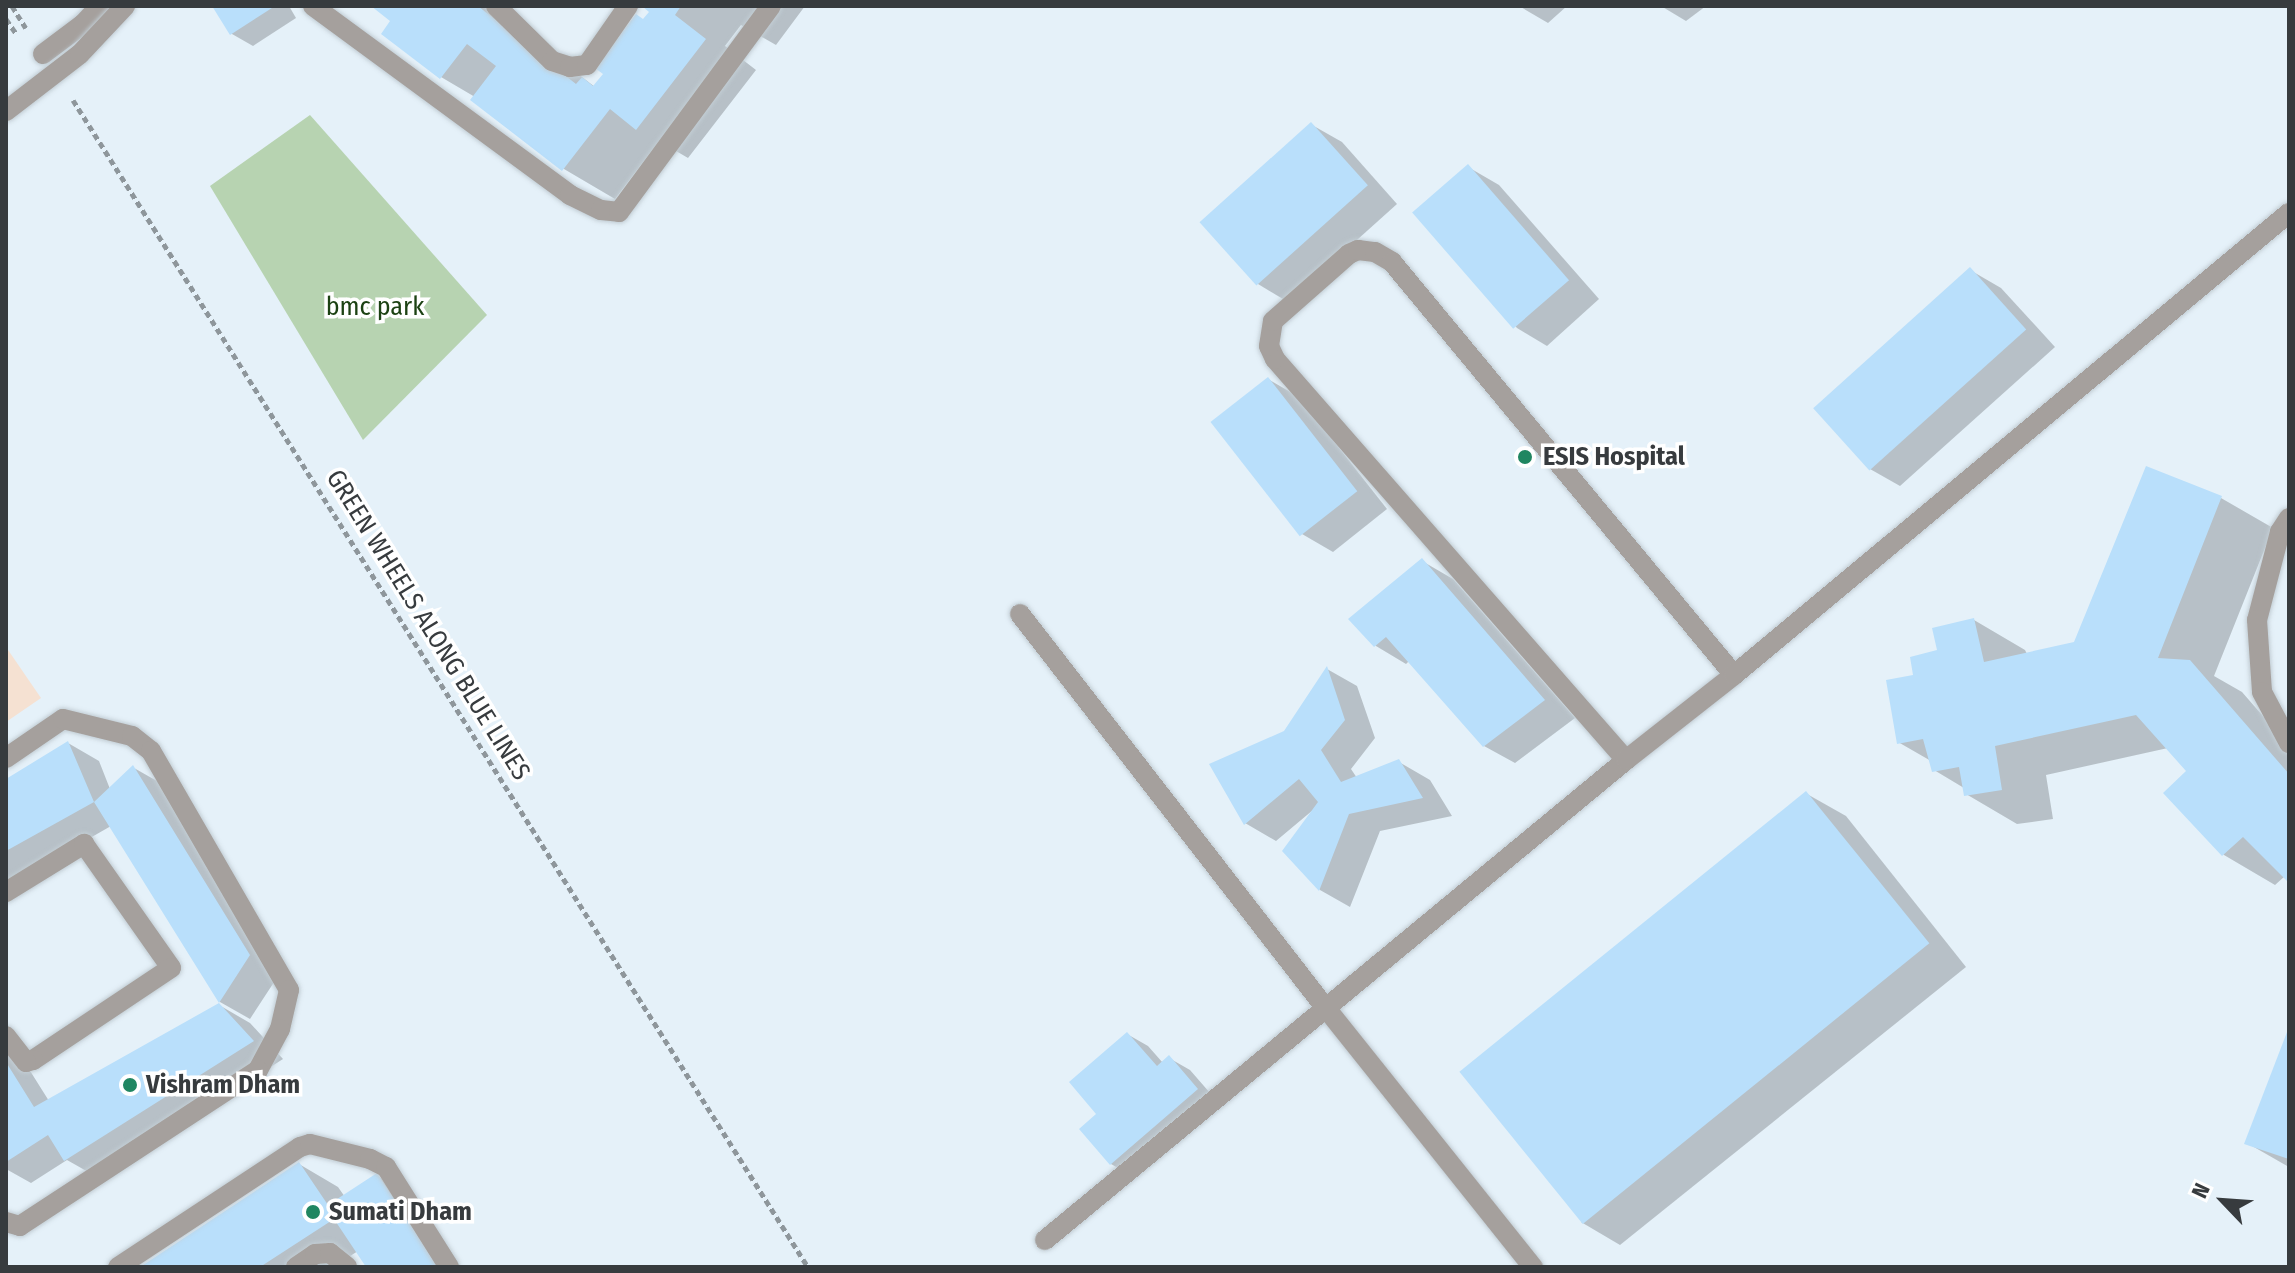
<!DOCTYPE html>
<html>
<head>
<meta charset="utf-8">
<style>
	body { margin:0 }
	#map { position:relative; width:2295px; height:1273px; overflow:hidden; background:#e5f1f9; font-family:"Fira Sans Condensed",sans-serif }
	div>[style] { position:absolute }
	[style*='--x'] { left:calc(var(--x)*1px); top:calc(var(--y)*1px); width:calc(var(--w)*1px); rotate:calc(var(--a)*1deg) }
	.education>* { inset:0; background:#f5e1d2 }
	.green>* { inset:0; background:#b7d3b1 }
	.shadow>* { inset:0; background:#0003 }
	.building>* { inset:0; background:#b9dffb; transform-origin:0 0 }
	.path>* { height:5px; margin-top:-2.5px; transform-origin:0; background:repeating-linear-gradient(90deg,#8e969b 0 6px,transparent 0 10px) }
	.roads { filter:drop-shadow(0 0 2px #c2cdd4) drop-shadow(0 0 2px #c2cdd4) }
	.lane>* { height:20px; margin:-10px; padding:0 10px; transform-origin:10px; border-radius:10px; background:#a5a09d }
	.street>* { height:20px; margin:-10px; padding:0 10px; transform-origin:10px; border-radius:10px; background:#a5a09d }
	.bridges { filter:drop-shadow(0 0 2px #c2cdd4) drop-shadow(0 0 2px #c2cdd4) }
	.street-bridge>* { height:20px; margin:-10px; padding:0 10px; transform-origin:10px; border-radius:10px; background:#a5a09d }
	.dots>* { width:22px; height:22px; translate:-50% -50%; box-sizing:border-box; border:4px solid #fff; border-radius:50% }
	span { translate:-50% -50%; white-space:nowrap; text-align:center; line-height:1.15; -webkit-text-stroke:7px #fff; paint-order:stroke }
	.park-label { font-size:26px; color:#1c4213 }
	.poi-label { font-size:26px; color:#373b3e; font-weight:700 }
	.left { translate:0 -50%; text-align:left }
	.street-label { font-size:26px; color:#373b3e }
	.frame { position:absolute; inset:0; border:8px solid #373b3e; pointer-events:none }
	.north { position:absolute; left:2183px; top:1161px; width:80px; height:80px; -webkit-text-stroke:6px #fff; paint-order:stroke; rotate:295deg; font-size:22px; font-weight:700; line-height:32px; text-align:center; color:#373b3e }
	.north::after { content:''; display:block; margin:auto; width:28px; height:36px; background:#373b3e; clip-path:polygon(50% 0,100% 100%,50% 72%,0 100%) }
</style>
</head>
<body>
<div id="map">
	<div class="education">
		<i style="clip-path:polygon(6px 647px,41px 698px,6px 722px)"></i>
	</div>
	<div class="green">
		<i style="clip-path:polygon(310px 115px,487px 315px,363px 440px,210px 186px)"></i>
	</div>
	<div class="shadow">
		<i style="clip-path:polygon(214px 6px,289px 6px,296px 18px,253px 46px,232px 34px)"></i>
		<i style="clip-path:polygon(374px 6px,490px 6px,595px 87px,652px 11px,645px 6px,805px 6px,776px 45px,741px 25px,725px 46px,756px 70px,688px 158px,659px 141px,615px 199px,564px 169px,475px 97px,441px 77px,393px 21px)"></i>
		<i style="clip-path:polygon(1519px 6px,1567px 6px,1548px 23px)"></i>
		<i style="clip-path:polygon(1661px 6px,1706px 6px,1686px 21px)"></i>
		<i style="clip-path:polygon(1312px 125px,1342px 142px,1397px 204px,1288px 302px,1258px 284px,1203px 223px)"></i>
		<i style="clip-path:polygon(1468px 167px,1499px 185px,1599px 299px,1547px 346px,1517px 328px,1416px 213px)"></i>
		<i style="clip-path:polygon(1970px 270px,2001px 288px,2055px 347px,1900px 486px,1870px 469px)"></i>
		<i style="clip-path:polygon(1268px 379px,1299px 397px,1387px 509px,1333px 552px,1302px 534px)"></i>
		<i style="clip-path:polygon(2147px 469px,2221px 498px,2273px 528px,2214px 676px,2242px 692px,2289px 746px,2289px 880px,2285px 876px,2275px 885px,2224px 855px,2166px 793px,2189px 771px,2168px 748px,2046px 775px,2053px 819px,2017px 824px,1966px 794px,1964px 788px,1934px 770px,1931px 761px,1898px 742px,1916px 676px,1974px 620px,2025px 650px,2027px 654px,2076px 644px)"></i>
		<i style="clip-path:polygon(1422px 561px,1453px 579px,1575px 718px,1515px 763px,1484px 746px,1409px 661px,1406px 664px,1376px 646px,1351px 619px)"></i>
		<i style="clip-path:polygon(1327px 669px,1357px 686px,1375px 738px,1351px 769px,1357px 778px,1399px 762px,1430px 780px,1452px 816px,1380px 831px,1350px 907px,1320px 890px,1284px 851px,1313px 810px,1276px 841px,1245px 823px,1285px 733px)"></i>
		<i style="clip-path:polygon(68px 743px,99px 761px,110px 789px,134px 768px,164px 785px,280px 973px,250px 1019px,220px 1002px,111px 826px,6px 886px,6px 782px)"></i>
		<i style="clip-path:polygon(1807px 794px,1846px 816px,1966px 967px,1620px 1245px,1581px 1222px)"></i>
		<i style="clip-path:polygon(219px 1005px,250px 1023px,283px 1059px,97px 1177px,67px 1160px,31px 1183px,6px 1169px,6px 1049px,22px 1058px,49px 1101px)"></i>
		<i style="clip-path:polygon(2289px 1031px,2289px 1167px,2247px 1143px)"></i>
		<i style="clip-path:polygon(1127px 1034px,1148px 1046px,1163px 1063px,1169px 1058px,1190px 1070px,1217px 1101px,1132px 1176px,1111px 1164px,1081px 1129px,1099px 1114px)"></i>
		<i style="clip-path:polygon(299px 1164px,338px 1187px,345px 1197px,377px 1176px,416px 1198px,461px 1267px,368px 1267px,358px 1251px,333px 1267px,143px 1267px)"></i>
	</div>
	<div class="building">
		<i style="clip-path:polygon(212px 6px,275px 6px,230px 35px)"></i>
		<i style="clip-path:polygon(371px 6px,478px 6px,576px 84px,582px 77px,593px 86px,603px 74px,595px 68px,636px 14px,643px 19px,649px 12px,642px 6px,681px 6px,675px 15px,706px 39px,636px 130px,610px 109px,562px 171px,470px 100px,496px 66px,467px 44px,440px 79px,381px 34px,390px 21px)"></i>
		<i style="left:1311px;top:122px;width:85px;height:150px;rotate:48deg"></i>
		<i style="left:1468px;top:164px;width:154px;height:74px;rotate:49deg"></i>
		<i style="left:1970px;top:267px;width:84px;height:211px;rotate:48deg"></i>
		<i style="left:1268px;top:377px;width:145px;height:73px;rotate:52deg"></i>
		<i style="clip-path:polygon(2146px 466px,2222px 496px,2158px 658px,2190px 660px,2289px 774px,2289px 883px,2243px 837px,2222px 856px,2163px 793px,2186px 771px,2136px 715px,1995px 746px,2002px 790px,1964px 796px,1959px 767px,1932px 772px,1923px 739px,1897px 744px,1886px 680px,1913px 675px,1910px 657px,1937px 650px,1932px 628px,1974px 618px,1984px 662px,2074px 642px)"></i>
		<i style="clip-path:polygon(1422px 558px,1545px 700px,1483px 747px,1386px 637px,1374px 647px,1348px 619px)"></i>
		<i style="clip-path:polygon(1327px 666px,1345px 720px,1321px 750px,1341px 782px,1399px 759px,1423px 798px,1349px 814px,1319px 891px,1282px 851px,1318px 802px,1299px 779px,1244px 825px,1209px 764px,1284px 731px)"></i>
		<i style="clip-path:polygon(68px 741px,94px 802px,133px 765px,250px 955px,219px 1003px,254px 1041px,64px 1161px,48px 1135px,6px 1162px,6px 1062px,34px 1107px,219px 1003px,94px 802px,6px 851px,6px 779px)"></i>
		<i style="left:1806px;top:791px;width:196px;height:446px;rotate:51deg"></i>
		<i style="clip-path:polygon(2289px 1027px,2289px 1159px,2244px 1144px)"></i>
		<i style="clip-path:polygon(1127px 1032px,1157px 1066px,1169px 1055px,1198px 1089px,1110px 1165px,1079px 1129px,1096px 1114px,1069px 1082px)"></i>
		<i style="clip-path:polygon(299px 1162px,328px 1205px,377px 1173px,438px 1267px,366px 1267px,334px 1219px,260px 1267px,140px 1267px)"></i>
	</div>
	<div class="path">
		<i style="--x:12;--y:6;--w:26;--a:58"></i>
		<i style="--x:6;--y:19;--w:19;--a:55"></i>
		<i style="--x:73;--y:100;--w:1379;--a:57.8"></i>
	</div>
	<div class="roads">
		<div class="lane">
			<i style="--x:2289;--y:518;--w:17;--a:123"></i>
			<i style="--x:2280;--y:532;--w:91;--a:104.6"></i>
			<i style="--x:2257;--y:620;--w:72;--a:86"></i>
			<i style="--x:2262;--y:692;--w:58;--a:62.1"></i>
		</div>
		<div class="street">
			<i style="--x:313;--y:6;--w:319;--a:36.3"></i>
			<i style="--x:570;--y:195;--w:34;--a:26"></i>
			<i style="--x:601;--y:210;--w:18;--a:6"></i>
			<i style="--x:619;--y:212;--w:256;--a:-53.6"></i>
			<i style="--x:496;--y:6;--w:78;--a:44.5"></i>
			<i style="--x:552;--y:61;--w:19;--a:18"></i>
			<i style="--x:570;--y:67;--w:17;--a:-7"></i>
			<i style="--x:587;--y:65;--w:72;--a:-55.2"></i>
			<i style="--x:43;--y:54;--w:50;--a:-36.9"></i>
			<i style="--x:83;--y:24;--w:25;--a:-47"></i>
			<i style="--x:1020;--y:614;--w:499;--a:52.2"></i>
			<i style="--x:1326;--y:1008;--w:332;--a:51.4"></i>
			<i style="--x:6;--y:758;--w:69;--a:-34.4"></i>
			<i style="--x:63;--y:719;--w:71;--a:13.8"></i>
			<i style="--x:132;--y:736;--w:24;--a:38"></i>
			<i style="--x:151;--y:751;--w:276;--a:60"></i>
			<i style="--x:289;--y:990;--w:40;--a:103"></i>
			<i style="--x:280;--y:1029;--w:47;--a:118.2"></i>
			<i style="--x:258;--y:1070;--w:285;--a:146.8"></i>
			<i style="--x:20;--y:1226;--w:15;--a:-164"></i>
			<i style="--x:1626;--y:760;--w:533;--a:-131.2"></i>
			<i style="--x:1275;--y:359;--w:14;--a:-115"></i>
			<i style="--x:1269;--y:346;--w:25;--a:-81"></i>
			<i style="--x:1273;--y:321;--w:101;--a:-41.4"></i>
			<i style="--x:1349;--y:254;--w:10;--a:-24"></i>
			<i style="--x:1358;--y:250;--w:17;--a:7"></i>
			<i style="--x:1375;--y:252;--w:20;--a:30"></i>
			<i style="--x:1392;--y:262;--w:536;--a:50.37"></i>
			<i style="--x:6;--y:892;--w:92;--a:-31.6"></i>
			<i style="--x:84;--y:844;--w:151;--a:54.9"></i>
			<i style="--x:171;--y:968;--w:166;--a:146.3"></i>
			<i style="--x:33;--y:1060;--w:7;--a:164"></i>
			<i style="--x:26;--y:1062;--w:33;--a:-128"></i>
			<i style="--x:1045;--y:1240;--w:754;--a:-39.56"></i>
			<i style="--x:1626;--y:760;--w:137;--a:-38.2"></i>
			<i style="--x:1734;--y:675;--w:722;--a:-39.78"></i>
			<i style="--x:118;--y:1267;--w:218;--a:-33.4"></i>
			<i style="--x:300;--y:1147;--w:10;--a:-17"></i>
			<i style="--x:310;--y:1144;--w:62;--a:14"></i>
			<i style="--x:370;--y:1159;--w:18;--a:27"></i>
			<i style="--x:386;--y:1167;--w:118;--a:57.8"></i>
			<i style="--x:296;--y:1267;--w:23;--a:-34"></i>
			<i style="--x:315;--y:1254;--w:15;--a:-4"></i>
			<i style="--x:330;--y:1253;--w:22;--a:39"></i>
		</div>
	</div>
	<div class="bridges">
		<div class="street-bridge">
			<i style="--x:6;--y:111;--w:93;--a:-37.6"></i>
			<i style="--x:80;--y:54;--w:66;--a:-46.8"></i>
		</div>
	</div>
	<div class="dots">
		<i style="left:1525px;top:457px;background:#208661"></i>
		<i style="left:130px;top:1085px;background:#208661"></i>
		<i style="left:313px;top:1212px;background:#208661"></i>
	</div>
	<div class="park-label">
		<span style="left:375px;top:307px">bmc park</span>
	</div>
	<div class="poi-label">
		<span class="left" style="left:1543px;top:457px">ESIS Hospital</span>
		<span class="left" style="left:146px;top:1085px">Vishram Dham</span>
		<span class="left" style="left:329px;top:1212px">Sumati Dham</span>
	</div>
	<div class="street-label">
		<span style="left:428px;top:625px;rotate:58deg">GREEN WHEELS ALONG BLUE LINES</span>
	</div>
	<div class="frame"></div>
	<div class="north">N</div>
</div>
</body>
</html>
